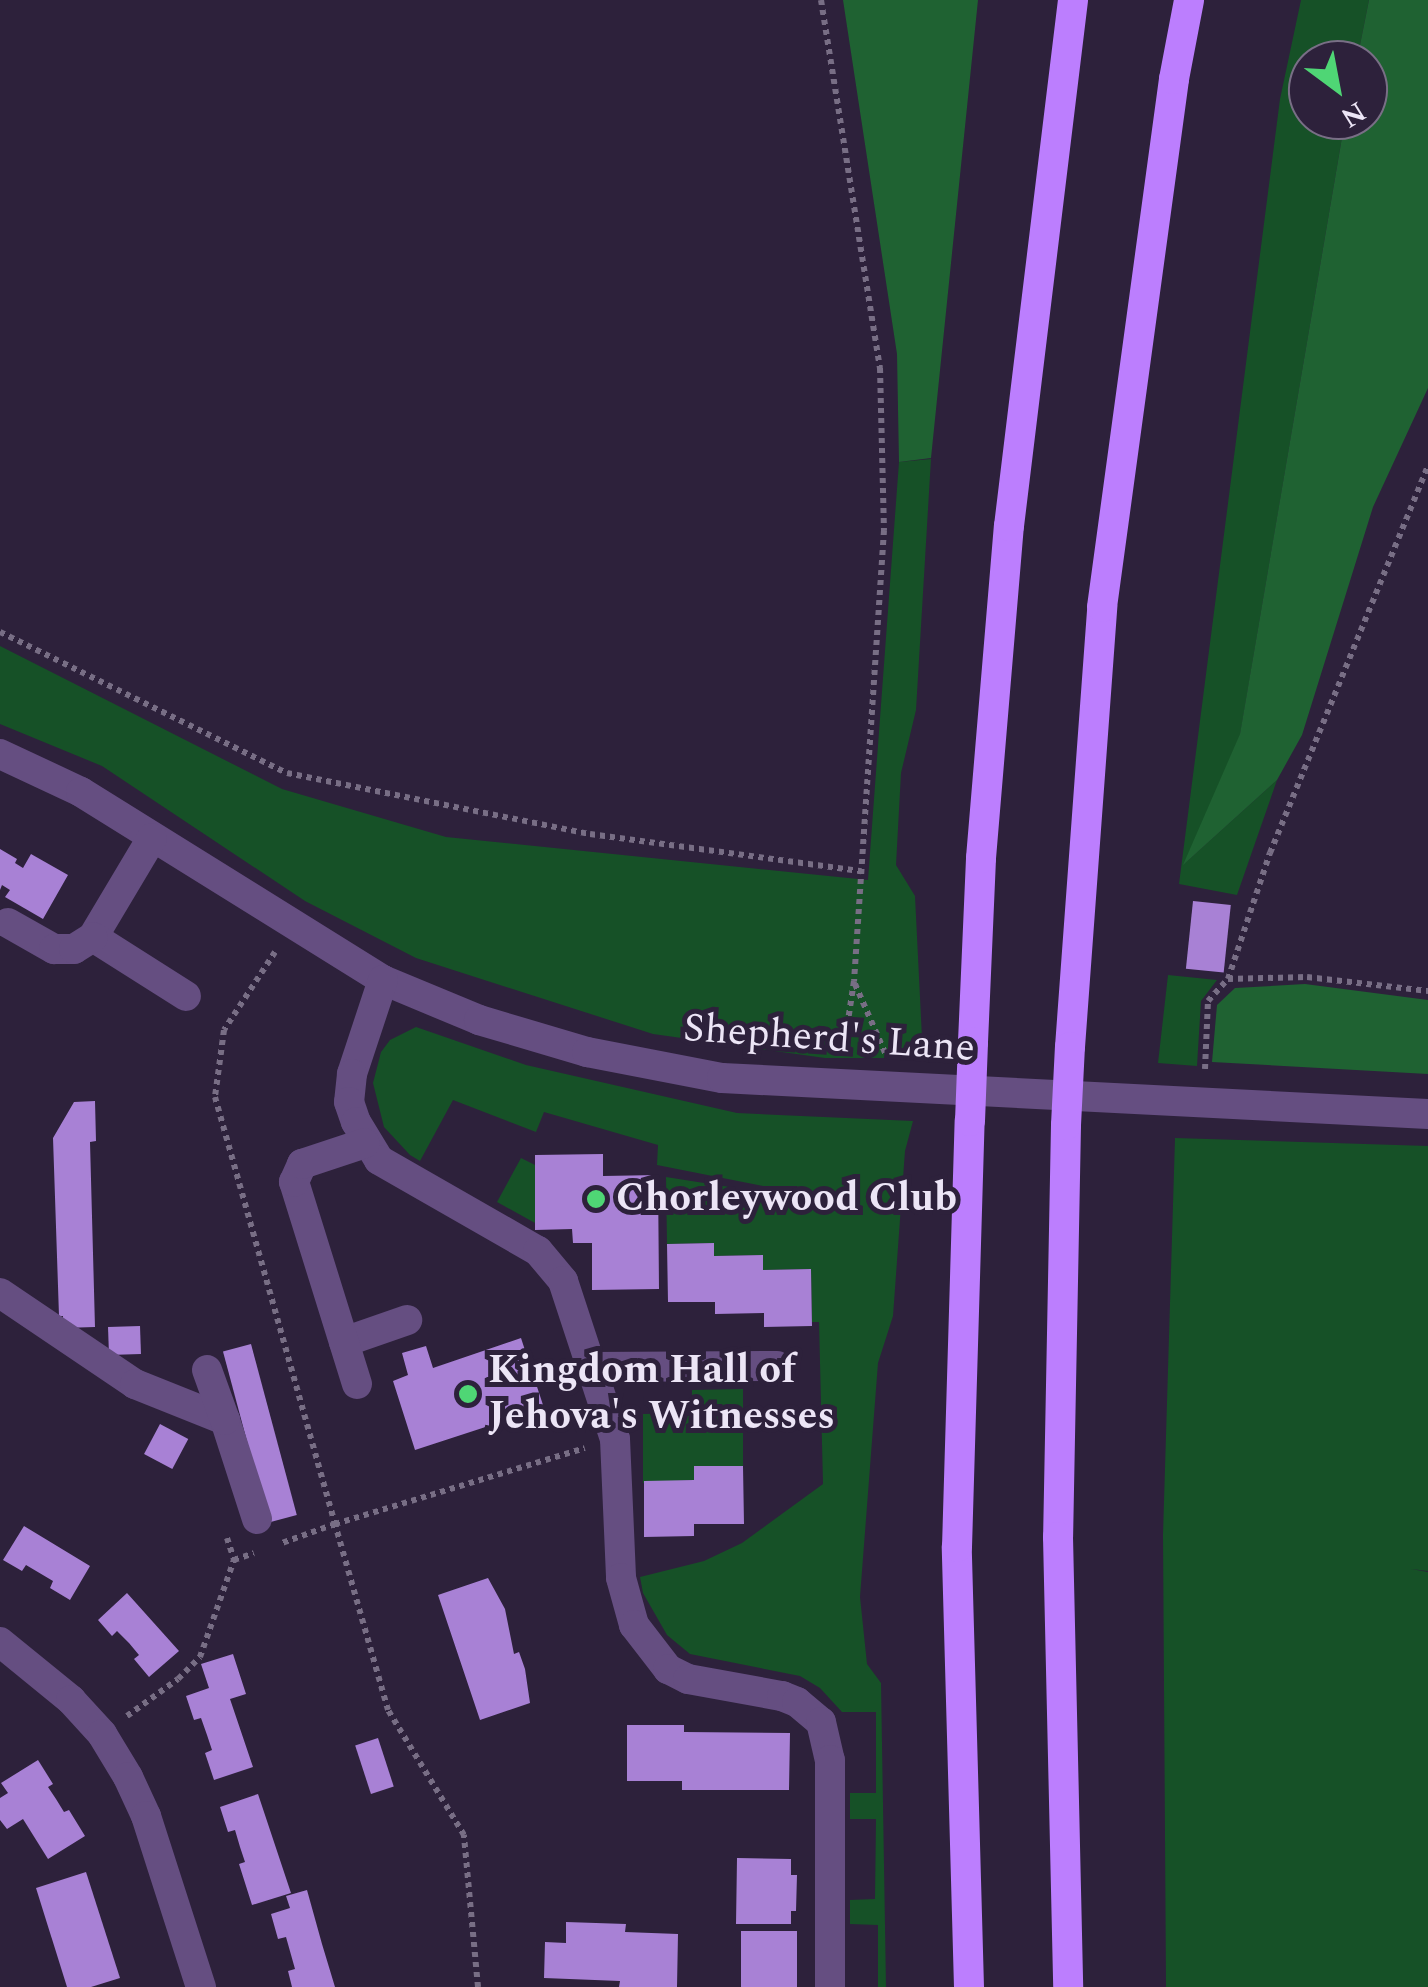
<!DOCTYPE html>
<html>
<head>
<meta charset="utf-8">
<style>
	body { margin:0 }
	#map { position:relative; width:1428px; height:1987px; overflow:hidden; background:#2d213b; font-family:Spectral,serif }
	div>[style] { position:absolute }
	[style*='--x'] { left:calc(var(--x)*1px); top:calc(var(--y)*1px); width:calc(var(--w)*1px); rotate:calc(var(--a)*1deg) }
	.green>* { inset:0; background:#165127 }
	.forest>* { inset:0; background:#1f6232 }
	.building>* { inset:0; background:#a881d5; transform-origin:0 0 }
	.path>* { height:6px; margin-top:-3px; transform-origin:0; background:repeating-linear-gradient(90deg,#786e85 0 5px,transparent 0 10px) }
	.minor>* { height:30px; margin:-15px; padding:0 15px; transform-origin:15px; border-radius:15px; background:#654e81 }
	.highway>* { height:30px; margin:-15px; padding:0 15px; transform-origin:15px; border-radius:15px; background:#bc7efe }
	.highway-bridge>* { height:30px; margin:-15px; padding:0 15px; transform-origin:15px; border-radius:15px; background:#bc7efe }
	.dots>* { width:28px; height:28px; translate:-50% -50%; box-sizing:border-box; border:5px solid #2d213b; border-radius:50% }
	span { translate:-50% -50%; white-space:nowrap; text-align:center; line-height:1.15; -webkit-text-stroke:10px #2d213b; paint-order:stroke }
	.street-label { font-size:40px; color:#ece5f6 }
	.poi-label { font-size:40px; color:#ece5f6; font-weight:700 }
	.left { translate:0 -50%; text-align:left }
	.north { position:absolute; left:1288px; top:40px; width:100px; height:100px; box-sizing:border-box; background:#2d213b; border:2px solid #796f86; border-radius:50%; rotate:148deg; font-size:28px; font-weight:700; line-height:40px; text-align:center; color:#ece5f6 }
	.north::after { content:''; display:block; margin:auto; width:35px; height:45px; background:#4fd675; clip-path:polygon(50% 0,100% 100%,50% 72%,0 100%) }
</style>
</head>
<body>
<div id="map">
	<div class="green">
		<i style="clip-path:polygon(1301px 0,1369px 0,1357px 60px,1308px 60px,1308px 120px,1345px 120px,1240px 735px,1185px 863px,1277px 780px,1237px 895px,1179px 884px,1280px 99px)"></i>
		<i style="clip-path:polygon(931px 459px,916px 710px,901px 773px,896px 865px,915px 896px,923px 1058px,825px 1058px,653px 1034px,416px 958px,305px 901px,102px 766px,0 724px,0 646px,282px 789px,446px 837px,868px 880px,899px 462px)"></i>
		<i style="clip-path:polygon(1168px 975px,1217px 980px,1201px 1001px,1197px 1066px,1158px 1063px)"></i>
		<i style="clip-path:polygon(416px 1027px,526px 1065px,737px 1113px,913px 1121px,905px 1151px,893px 1316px,878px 1363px,860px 1597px,867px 1664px,881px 1683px,886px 1987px,878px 1987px,878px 1925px,850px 1924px,850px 1900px,875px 1899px,876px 1819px,850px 1819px,850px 1793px,876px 1793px,876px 1712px,842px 1712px,820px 1688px,800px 1676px,690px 1654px,667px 1635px,643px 1593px,640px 1577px,704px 1561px,742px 1543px,823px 1484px,819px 1322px,812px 1322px,811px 1269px,763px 1270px,762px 1255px,714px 1256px,714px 1243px,667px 1244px,666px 1177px,761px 1192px,763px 1186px,657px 1165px,658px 1145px,544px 1112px,536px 1132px,453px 1100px,420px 1161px,410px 1155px,384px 1127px,373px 1083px,381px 1052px,390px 1040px)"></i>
		<i style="clip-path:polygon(1175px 1138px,1428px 1146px,1428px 1571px,1411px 1569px,1428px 1572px,1428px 1987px,1166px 1987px,1163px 1535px)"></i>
		<i style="clip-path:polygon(521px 1158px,535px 1165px,535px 1223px,497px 1202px)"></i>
		<i style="clip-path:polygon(743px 1389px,743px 1466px,694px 1466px,694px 1480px,643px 1483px,643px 1414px,692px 1413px,692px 1390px)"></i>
	</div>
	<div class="forest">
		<i style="clip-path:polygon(843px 0,978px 0,931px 458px,899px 462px,897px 354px)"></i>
		<i style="clip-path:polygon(1369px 0,1428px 0,1428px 388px,1373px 507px,1302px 735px,1277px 780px,1183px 865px,1240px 734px,1345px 120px,1368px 120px,1368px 60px,1357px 60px)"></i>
		<i style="clip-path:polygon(1305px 984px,1428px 1000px,1428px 1074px,1212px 1062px,1217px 1005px,1235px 988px)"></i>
	</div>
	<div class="building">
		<i style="clip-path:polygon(0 849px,17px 859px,15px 863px,23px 868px,31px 854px,68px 875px,43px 919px,5px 897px,10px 890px,2px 885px,0 890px)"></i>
		<i style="left:1193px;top:901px;width:38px;height:68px;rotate:6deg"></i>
		<i style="clip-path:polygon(95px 1101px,96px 1141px,90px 1142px,95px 1327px,63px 1328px,63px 1316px,59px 1316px,53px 1138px,74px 1102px)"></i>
		<i style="clip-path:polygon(603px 1154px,603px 1176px,658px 1175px,659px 1289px,592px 1290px,592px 1243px,573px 1243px,572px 1229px,535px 1230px,535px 1155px)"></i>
		<i style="clip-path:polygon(714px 1243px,714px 1256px,763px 1255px,763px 1270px,811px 1269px,812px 1326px,764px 1327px,764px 1313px,715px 1314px,715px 1302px,668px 1302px,667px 1244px)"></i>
		<i style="left:140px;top:1326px;width:28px;height:32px;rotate:88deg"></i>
		<i style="clip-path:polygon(521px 1338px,544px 1408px,415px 1450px,393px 1381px,408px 1375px,402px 1353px,426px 1346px,433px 1368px)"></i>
		<i style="left:251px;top:1344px;width:177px;height:29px;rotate:75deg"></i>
		<i style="left:160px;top:1424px;width:32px;height:34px;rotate:28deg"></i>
		<i style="clip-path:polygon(694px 1466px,743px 1466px,744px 1524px,694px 1524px,694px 1536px,644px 1537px,644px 1481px,694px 1480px)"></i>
		<i style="clip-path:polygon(24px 1526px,90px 1566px,70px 1600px,50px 1588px,53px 1581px,26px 1565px,22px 1571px,3px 1560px)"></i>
		<i style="clip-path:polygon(488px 1578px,505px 1609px,514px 1654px,519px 1652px,525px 1669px,530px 1703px,480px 1720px,438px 1595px)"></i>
		<i style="clip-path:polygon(127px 1593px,179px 1651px,149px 1677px,134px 1659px,139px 1655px,129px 1643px,117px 1631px,112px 1636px,98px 1620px)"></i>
		<i style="clip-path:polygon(233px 1654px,246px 1694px,230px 1699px,253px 1767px,214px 1780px,205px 1753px,212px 1750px,207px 1735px,201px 1718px,194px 1720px,186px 1696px,209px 1688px,201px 1664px)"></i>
		<i style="clip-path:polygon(627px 1725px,684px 1725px,684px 1732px,790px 1733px,789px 1790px,682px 1790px,682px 1781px,627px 1781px)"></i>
		<i style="left:378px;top:1738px;width:51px;height:24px;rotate:72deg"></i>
		<i style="clip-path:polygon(38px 1760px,53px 1784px,48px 1787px,56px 1799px,64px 1812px,69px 1810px,85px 1836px,48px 1859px,23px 1819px,7px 1829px,0 1820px,0 1798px,8px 1793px,1px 1783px)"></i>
		<i style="clip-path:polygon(258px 1794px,291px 1893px,252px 1905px,239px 1864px,245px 1862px,240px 1847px,235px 1830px,228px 1832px,220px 1807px)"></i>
		<i style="clip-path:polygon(737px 1858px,791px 1859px,791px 1875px,797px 1875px,796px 1911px,791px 1911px,791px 1924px,736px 1924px)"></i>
		<i style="clip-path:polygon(86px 1872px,120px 1978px,91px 1987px,67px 1987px,36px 1888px)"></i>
		<i style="clip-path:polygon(307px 1890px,322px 1944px,335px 1987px,292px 1987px,288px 1971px,295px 1969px,286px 1937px,278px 1939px,271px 1914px,290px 1908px,286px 1896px)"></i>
		<i style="clip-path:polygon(566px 1922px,626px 1924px,625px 1932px,678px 1934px,677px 1987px,619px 1987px,620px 1981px,544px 1978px,545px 1942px,566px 1943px)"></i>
		<i style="left:741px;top:1931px;width:56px;height:56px"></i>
	</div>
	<div class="path">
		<i style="--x:821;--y:0;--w:373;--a:80.9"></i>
		<i style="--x:880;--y:368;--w:162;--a:88.6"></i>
		<i style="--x:884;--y:530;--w:452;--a:93.8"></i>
		<i style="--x:854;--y:981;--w:74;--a:98.6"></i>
		<i style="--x:0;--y:632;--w:320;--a:26.2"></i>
		<i style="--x:287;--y:773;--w:309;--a:11.4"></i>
		<i style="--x:590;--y:834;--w:274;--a:7.8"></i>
		<i style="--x:275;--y:952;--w:93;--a:123.2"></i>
		<i style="--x:224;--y:1030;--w:68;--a:97.7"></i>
		<i style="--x:215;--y:1097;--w:444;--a:74.3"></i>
		<i style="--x:335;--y:1524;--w:59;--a:160.3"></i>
		<i style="--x:1228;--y:979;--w:79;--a:-1.5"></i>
		<i style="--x:1307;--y:977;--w:122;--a:6.6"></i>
		<i style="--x:855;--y:984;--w:77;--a:66.4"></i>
		<i style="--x:1205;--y:1069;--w:68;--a:-87.5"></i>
		<i style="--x:1208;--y:1001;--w:30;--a:-48"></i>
		<i style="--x:1228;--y:979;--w:133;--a:-71.6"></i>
		<i style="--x:1270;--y:853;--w:418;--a:-67.8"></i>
		<i style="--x:227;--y:1538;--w:23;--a:72"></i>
		<i style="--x:127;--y:1716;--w:63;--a:-36"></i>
		<i style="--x:178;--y:1679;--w:31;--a:-45"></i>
		<i style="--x:200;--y:1657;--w:103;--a:-70.7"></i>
		<i style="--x:234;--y:1560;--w:21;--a:-19"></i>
		<i style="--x:478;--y:1987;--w:153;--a:-95.3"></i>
		<i style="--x:464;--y:1835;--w:146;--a:-121.3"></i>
		<i style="--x:388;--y:1710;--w:193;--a:-105.9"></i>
		<i style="--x:335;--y:1524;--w:261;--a:-16.9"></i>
	</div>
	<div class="minor">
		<i style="--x:0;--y:754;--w:89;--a:25.1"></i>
		<i style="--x:81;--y:792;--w:356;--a:31.9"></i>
		<i style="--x:383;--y:980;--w:104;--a:22.6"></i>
		<i style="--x:479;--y:1020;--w:113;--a:16.5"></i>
		<i style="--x:587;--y:1052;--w:137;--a:10.9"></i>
		<i style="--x:722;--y:1078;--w:707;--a:2.92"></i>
		<i style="--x:152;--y:838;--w:115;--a:120.8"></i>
		<i style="--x:93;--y:937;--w:110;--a:32.4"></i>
		<i style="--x:8;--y:923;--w:53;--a:29.5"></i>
		<i style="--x:54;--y:949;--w:20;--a:0"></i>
		<i style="--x:74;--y:949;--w:22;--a:-32"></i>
		<i style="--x:383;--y:980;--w:99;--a:108.3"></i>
		<i style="--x:352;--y:1074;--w:28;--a:96"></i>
		<i style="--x:349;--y:1102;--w:21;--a:71"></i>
		<i style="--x:356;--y:1122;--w:44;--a:58.8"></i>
		<i style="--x:379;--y:1160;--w:183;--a:29.8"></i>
		<i style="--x:538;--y:1251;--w:39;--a:50"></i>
		<i style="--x:563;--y:1281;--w:166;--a:71.8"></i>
		<i style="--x:615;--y:1439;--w:139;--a:87.5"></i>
		<i style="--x:621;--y:1578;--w:49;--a:74.5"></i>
		<i style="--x:634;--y:1625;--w:56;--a:52.3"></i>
		<i style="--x:668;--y:1669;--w:22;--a:27"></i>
		<i style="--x:688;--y:1679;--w:96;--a:10.3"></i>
		<i style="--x:782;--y:1696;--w:16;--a:22"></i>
		<i style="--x:797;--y:1702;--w:31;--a:40"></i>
		<i style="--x:821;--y:1722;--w:39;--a:77"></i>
		<i style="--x:830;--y:1760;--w:227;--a:90"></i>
		<i style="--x:0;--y:1293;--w:163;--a:34"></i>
		<i style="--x:135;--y:1384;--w:97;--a:21.8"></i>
		<i style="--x:225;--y:1420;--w:104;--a:72.1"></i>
		<i style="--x:344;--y:1342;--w:67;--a:-19.2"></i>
		<i style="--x:591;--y:1367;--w:186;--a:-0.3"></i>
		<i style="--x:207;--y:1370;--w:53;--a:70.2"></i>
		<i style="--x:357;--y:1384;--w:212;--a:-107.3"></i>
		<i style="--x:294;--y:1182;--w:20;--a:-66"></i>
		<i style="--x:302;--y:1164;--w:66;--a:-18.4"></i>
		<i style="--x:0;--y:1642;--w:92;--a:39.2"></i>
		<i style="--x:71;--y:1700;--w:46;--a:47.6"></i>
		<i style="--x:102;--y:1734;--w:50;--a:58.8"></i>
		<i style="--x:128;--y:1777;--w:43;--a:65.2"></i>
		<i style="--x:146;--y:1816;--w:180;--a:72.2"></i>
	</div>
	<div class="highway">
		<i style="--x:973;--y:1042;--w:184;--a:-87.5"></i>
		<i style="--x:981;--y:858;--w:333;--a:-85.2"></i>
		<i style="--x:1009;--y:526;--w:530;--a:-83.06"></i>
		<i style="--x:1070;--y:1047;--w:441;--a:-85.8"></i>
		<i style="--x:1102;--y:607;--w:533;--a:-82.23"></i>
		<i style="--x:1174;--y:79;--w:80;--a:-79.2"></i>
		<i style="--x:1066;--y:1125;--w:412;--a:91.1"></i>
		<i style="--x:1058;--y:1537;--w:450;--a:88.7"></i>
		<i style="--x:969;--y:1987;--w:440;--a:-91.6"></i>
		<i style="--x:957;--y:1547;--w:426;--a:-88.3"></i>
	</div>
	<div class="highway-bridge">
		<i style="--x:970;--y:1121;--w:79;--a:-87.8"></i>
		<i style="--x:1066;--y:1125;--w:78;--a:-87.1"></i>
	</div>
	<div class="dots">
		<i style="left:596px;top:1199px;background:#4fd675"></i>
		<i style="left:468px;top:1394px;background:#4fd675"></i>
	</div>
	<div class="street-label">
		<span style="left:829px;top:1039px;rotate:4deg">Shepherd's Lane</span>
	</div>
	<div class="poi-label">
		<span class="left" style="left:616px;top:1199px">Chorleywood Club</span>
		<span class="left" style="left:488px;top:1394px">Kingdom Hall of<br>Jehova's Witnesses</span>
	</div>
	<div class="north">N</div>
</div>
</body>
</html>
